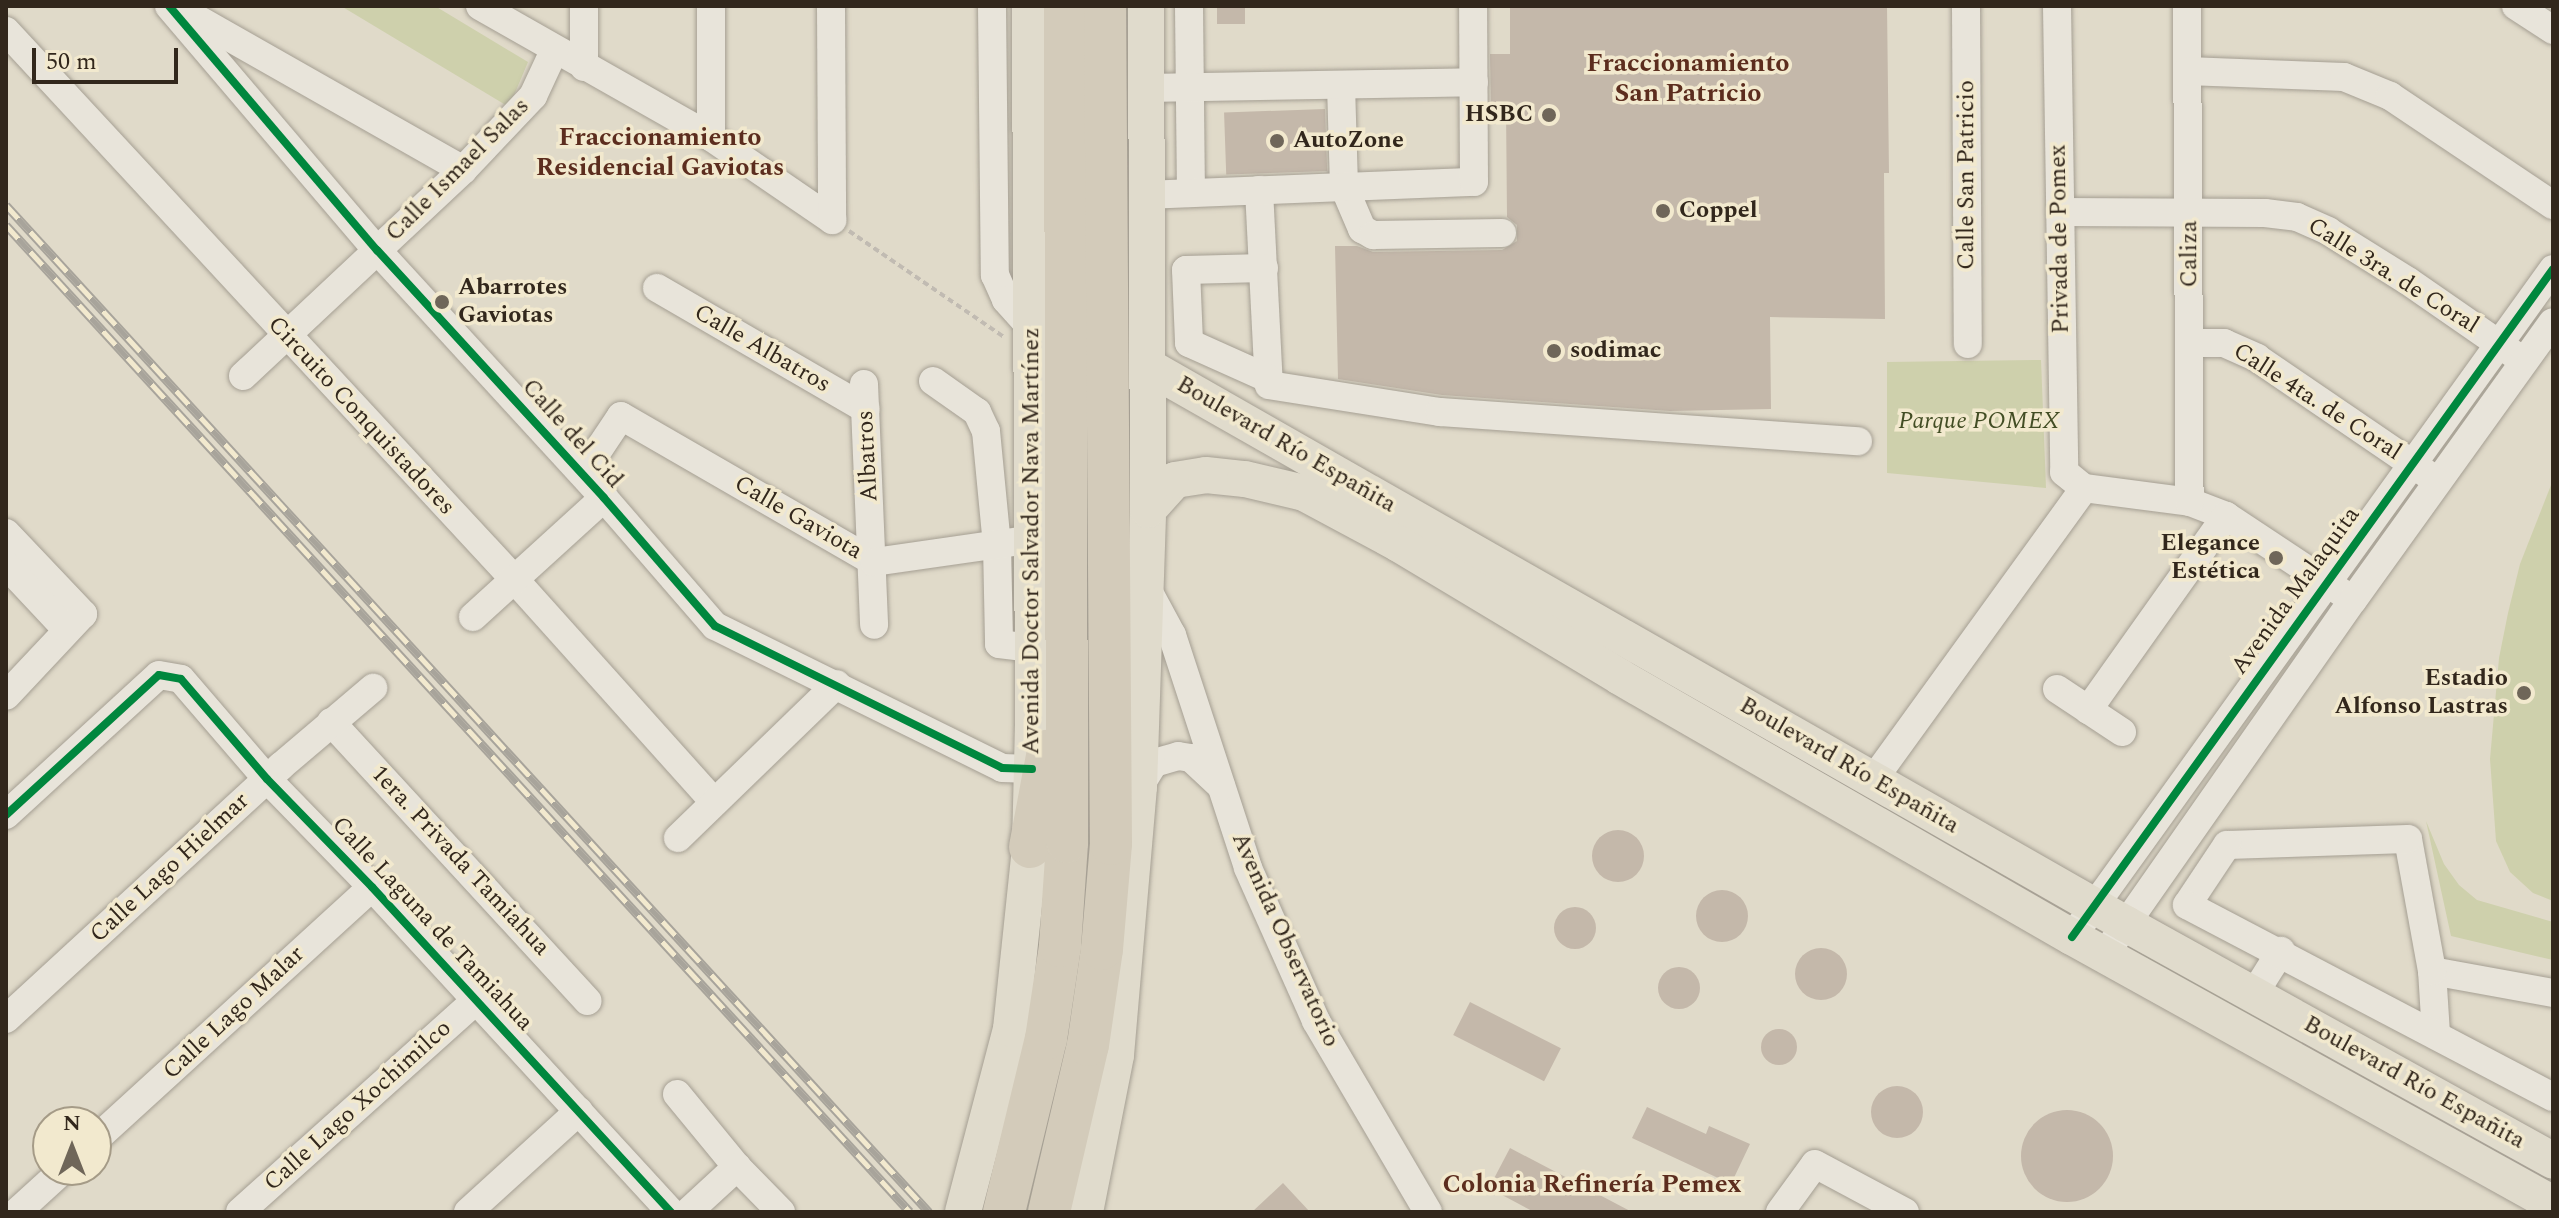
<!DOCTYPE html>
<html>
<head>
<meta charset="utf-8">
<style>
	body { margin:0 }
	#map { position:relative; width:2559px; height:1218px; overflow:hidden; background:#e0dac9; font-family:Spectral,serif }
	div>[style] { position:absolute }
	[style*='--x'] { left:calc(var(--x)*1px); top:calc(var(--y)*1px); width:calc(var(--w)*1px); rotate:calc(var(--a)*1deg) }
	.green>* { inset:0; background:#ced0ac }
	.building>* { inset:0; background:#c4b8aa; transform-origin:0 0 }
	.round { border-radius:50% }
	.path>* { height:4px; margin-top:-2px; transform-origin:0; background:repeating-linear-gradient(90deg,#c1bbb2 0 6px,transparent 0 10px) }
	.roads { filter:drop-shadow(0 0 2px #a59f93) drop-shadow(0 0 2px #a59f93) }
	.minor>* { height:28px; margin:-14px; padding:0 14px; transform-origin:14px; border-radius:14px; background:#e8e4da }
	.major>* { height:36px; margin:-18px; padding:0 18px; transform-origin:18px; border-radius:18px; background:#e0dbcc }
	.highway>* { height:42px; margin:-21px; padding:0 21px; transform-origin:21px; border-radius:21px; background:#d3cbba }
	.rail>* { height:9px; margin-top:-4.5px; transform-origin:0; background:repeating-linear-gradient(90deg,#f2e9ce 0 18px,#a8a49b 0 36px); box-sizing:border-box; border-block:2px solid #a8a49b }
	.cycleway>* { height:8px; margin:-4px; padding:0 4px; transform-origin:4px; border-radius:4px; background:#00873e }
	.dots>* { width:22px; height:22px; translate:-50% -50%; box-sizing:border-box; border:4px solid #f2e9ce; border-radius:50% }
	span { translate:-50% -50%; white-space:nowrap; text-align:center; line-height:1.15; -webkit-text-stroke:7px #f2e9ce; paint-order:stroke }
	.poi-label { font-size:24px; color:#32271c; font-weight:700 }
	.right { translate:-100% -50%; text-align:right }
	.left { translate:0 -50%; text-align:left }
	.street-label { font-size:24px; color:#32271c }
	.park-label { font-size:24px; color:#424d24; font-style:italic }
	.neighbourhood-label { font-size:26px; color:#5c2d1e; font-weight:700 }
	.frame { position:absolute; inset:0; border:8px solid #32271c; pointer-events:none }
	.north { position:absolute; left:32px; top:1106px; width:80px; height:80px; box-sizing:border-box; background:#f2e9ce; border:2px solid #a59b87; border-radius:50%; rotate:0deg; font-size:22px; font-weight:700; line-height:32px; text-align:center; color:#32271c }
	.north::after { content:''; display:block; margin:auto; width:28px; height:36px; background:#6f6659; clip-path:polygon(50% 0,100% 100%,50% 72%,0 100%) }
	.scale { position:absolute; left:32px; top:48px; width:146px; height:36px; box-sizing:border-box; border:4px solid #32271c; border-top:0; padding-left:10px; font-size:24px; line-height:28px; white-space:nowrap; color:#32271c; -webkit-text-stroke:6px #f2e9ce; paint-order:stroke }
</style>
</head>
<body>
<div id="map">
	<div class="green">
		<i style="clip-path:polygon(341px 6px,435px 6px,528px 62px,509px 107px)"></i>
		<i style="clip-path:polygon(2041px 360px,2046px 488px,1887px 473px,1887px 362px)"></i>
		<i style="clip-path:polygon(2553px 480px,2553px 901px,2533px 893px,2510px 872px,2496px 841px,2490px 759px,2499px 658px,2508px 613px,2520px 564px)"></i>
		<i style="clip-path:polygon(2426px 821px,2444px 864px,2459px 885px,2477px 900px,2553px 922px,2553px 960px,2451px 936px)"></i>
	</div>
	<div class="building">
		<i style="left:1217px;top:6px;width:28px;height:18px"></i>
		<i style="clip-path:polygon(1510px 6px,1887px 6px,1889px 173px,1884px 173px,1885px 319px,1770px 317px,1771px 409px,1670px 411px,1442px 395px,1338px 379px,1335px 246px,1357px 246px,1373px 252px,1502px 250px,1517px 241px,1517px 225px,1507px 217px,1506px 107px,1491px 108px,1490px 54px,1510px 54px)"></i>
		<i style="left:1325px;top:109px;width:62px;height:101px;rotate:88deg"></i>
		<i class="round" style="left:1592px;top:830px;width:52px;height:52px"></i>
		<i class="round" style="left:1696px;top:890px;width:52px;height:52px"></i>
		<i class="round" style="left:1554px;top:907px;width:42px;height:42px"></i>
		<i class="round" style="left:1795px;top:948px;width:52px;height:52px"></i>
		<i class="round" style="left:1658px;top:967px;width:42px;height:42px"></i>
		<i style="left:1470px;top:1002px;width:102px;height:37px;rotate:27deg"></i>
		<i class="round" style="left:1761px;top:1029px;width:36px;height:36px"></i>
		<i class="round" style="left:1871px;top:1086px;width:52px;height:52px"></i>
		<i style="clip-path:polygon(1647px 1107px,1706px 1134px,1709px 1126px,1750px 1144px,1731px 1184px,1632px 1138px)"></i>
		<i class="round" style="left:2021px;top:1110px;width:92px;height:92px"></i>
		<i style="clip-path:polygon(1510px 1148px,1632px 1212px,1534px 1212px,1489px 1188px)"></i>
		<i style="clip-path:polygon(1283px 1183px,1310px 1212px,1252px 1212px)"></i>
	</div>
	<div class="path">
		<i style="--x:849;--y:231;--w:188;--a:34.4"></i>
	</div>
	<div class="roads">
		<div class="minor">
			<i style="--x:169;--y:6;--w:321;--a:49.6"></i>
			<i style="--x:377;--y:250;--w:336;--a:47.5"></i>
			<i style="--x:604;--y:498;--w:169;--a:49.1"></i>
			<i style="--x:715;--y:626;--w:320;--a:26.3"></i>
			<i style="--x:1002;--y:768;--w:30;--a:2"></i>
			<i style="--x:480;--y:6;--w:266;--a:29.6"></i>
			<i style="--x:711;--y:137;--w:147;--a:34.4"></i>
			<i style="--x:831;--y:6;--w:214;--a:89.7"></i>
			<i style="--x:992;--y:6;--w:269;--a:89.4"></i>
			<i style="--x:995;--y:275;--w:27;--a:66"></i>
			<i style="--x:1006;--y:300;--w:39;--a:48"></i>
			<i style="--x:1189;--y:6;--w:187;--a:89.4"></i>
			<i style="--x:1966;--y:6;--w:338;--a:89.7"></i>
			<i style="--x:2057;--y:6;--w:466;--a:89.1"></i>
			<i style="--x:2064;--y:472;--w:26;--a:39"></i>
			<i style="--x:2084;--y:488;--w:107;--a:7.5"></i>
			<i style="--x:2190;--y:502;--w:39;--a:21"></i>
			<i style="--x:2226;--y:516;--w:152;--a:33.5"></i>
			<i style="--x:2187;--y:6;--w:496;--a:89.7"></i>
			<i style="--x:2516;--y:6;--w:44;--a:33"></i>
			<i style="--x:178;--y:8;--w:328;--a:29.6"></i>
			<i style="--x:6;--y:31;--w:749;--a:47.17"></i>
			<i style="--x:515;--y:580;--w:298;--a:48.1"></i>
			<i style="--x:584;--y:67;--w:61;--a:-90"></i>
			<i style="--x:2187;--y:71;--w:157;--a:2.2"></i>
			<i style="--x:2344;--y:77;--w:50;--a:22.4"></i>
			<i style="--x:2390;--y:96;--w:196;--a:33.8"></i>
			<i style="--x:1341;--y:85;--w:102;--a:88.3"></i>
			<i style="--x:1344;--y:187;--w:46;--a:66.8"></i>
			<i style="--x:1362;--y:229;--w:13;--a:29"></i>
			<i style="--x:1373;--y:235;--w:129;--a:-0.9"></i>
			<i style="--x:1146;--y:88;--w:328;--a:-1"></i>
			<i style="--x:711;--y:137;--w:131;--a:-90"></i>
			<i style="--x:1259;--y:190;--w:195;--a:87.1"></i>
			<i style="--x:1269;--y:385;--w:173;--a:9"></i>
			<i style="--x:1440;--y:412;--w:419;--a:4"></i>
			<i style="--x:1146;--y:195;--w:328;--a:-2.3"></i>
			<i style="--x:1474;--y:182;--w:176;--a:-90.3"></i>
			<i style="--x:2060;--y:212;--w:205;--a:0.3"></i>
			<i style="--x:2265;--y:213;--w:32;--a:7"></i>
			<i style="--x:2297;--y:217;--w:34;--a:24"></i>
			<i style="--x:2328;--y:231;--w:94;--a:32"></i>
			<i style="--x:2408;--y:281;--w:130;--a:34.7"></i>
			<i style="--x:1264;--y:268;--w:78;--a:178.5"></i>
			<i style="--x:1186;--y:270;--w:73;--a:87.6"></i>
			<i style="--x:1189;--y:343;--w:88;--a:24.2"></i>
			<i style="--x:657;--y:288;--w:241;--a:30.1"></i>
			<i style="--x:2190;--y:343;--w:34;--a:0"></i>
			<i style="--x:2224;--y:343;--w:36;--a:24"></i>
			<i style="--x:2257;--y:358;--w:206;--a:34.3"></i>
			<i style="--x:243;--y:376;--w:301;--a:-43.1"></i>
			<i style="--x:463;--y:170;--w:102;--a:-46.6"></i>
			<i style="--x:533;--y:96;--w:50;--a:-65"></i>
			<i style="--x:933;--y:381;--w:54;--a:35.2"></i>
			<i style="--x:977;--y:412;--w:21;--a:65"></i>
			<i style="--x:986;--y:431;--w:115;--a:84.5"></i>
			<i style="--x:997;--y:545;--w:99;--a:88.8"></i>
			<i style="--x:999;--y:644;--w:34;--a:7"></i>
			<i style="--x:864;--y:384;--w:241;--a:87.6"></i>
			<i style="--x:597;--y:452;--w:43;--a:-56.3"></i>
			<i style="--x:621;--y:416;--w:292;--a:30"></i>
			<i style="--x:874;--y:562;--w:161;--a:-8.2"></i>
			<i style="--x:6;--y:533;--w:112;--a:46.5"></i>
			<i style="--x:83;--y:614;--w:112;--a:133.2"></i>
			<i style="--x:6;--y:565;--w:89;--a:46.8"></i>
			<i style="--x:1146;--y:587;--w:55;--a:61.6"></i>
			<i style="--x:1172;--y:635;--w:245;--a:71.9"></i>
			<i style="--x:1248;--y:868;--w:167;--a:66"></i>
			<i style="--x:1316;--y:1021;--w:221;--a:59.6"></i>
			<i style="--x:473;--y:617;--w:177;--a:-42.3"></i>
			<i style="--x:2057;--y:689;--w:78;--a:33.5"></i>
			<i style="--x:2088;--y:710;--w:238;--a:-54.6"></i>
			<i style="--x:331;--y:722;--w:379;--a:47.4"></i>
			<i style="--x:1873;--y:780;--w:360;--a:-54.1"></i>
			<i style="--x:1139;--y:787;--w:28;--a:-58"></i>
			<i style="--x:1154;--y:763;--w:25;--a:-16"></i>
			<i style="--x:1178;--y:756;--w:13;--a:9"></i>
			<i style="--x:1191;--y:758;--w:41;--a:43"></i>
			<i style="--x:6;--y:815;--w:207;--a:-42.5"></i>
			<i style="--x:159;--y:675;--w:22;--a:10"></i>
			<i style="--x:181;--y:679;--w:132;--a:49.3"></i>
			<i style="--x:267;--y:779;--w:151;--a:45.8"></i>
			<i style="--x:372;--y:887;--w:442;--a:47.4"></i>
			<i style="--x:678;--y:838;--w:221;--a:-44.1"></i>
			<i style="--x:2072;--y:937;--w:823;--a:-54.24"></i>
			<i style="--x:2114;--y:941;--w:416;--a:-55"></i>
			<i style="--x:2353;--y:600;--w:342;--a:-54.3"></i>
			<i style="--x:2432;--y:971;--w:123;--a:10.3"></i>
			<i style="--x:2254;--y:994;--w:51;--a:-57.9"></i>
			<i style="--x:6;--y:1019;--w:374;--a:-42.6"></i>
			<i style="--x:281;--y:766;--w:121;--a:-40.3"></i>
			<i style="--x:2436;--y:1034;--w:63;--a:-93.6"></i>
			<i style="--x:2432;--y:971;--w:134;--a:-100.3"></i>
			<i style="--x:2408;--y:839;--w:181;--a:178.1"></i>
			<i style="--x:2227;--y:845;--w:72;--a:123.7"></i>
			<i style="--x:2187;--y:905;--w:413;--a:27.7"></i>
			<i style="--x:677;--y:1094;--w:94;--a:50.6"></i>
			<i style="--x:737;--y:1167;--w:63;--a:45.6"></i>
			<i style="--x:96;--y:1139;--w:374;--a:-42.4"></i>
			<i style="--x:17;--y:1212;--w:62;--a:-42.4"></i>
			<i style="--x:240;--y:1212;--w:319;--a:-41.9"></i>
			<i style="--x:468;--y:1212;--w:150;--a:-42.3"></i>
			<i style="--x:688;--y:1212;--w:67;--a:-42.6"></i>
			<i style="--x:1780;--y:1212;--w:59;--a:-53.9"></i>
			<i style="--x:1815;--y:1164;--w:102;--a:28.1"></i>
		</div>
		<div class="major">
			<i style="--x:1147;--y:366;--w:1127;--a:29.68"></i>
			<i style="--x:2126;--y:924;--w:488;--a:29"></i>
			<i style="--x:1148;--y:510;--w:40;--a:-48"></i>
			<i style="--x:1175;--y:480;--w:31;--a:-9"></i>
			<i style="--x:1206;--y:475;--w:39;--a:6"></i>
			<i style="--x:1245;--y:479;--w:61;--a:13.3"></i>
			<i style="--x:1304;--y:493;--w:108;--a:28.2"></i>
			<i style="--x:1399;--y:544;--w:258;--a:31"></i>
			<i style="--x:1620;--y:677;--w:521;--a:29.91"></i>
			<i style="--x:2072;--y:937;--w:550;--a:29.03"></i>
			<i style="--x:963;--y:1212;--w:189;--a:-75.3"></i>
			<i style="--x:1011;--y:1029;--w:183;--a:-84"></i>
			<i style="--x:1030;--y:847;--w:121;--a:-88.6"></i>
			<i style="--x:1033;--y:726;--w:720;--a:-90.24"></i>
			<i style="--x:1085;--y:1212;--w:160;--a:-78.8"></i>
			<i style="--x:1116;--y:1055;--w:269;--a:-85.1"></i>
			<i style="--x:1139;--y:787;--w:277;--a:-88.1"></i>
			<i style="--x:1148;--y:510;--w:504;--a:-90.23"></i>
		</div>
		<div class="highway">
			<i style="--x:1030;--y:847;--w:98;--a:-79.4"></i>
			<i style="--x:1004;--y:1212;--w:178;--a:-76.4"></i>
			<i style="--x:1046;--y:1039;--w:94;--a:-81.4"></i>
			<i style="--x:1060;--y:946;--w:104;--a:-86.1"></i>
			<i style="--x:1067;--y:842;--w:836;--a:-90.14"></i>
			<i style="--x:1049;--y:1212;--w:171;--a:-76.9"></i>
			<i style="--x:1088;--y:1045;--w:97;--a:-81.7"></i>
			<i style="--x:1102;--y:949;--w:105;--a:-85.1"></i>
			<i style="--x:1111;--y:844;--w:838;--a:-90.41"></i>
		</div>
	</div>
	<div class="rail">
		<i style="--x:6;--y:205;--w:1366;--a:47.49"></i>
		<i style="--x:6;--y:225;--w:1338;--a:47.51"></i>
	</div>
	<div class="cycleway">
		<i style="--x:169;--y:6;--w:321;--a:49.6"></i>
		<i style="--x:377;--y:250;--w:336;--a:47.5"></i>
		<i style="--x:604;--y:498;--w:169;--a:49.1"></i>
		<i style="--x:715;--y:626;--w:320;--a:26.3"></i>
		<i style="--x:1002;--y:768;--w:30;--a:2"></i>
		<i style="--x:6;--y:815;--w:207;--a:-42.5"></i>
		<i style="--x:159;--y:675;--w:22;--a:10"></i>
		<i style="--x:181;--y:679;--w:132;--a:49.3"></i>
		<i style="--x:267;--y:779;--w:151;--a:45.8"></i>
		<i style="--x:372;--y:887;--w:442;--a:47.4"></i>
		<i style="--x:2072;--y:937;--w:823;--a:-54.24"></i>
	</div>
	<div class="dots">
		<i style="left:1549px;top:115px;background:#6f6659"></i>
		<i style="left:1277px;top:141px;background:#6f6659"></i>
		<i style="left:1663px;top:211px;background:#6f6659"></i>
		<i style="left:442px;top:302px;background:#6f6659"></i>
		<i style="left:1554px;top:351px;background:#6f6659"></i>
		<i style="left:2276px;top:558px;background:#6f6659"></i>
		<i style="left:2524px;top:693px;background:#6f6659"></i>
	</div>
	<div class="poi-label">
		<span class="right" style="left:1533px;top:115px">HSBC</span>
		<span class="left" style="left:1293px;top:141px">AutoZone</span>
		<span class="left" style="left:1679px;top:211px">Coppel</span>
		<span class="left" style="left:458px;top:302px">Abarrotes<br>Gaviotas</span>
		<span class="left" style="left:1570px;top:351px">sodimac</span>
		<span class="right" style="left:2260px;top:558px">Elegance<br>Estética</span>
		<span class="right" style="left:2508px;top:693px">Estadio<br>Alfonso Lastras</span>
	</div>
	<div class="street-label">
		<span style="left:458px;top:170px;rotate:-45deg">Calle Ismael Salas</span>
		<span style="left:1967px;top:175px;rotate:-90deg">Calle San Patricio</span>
		<span style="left:2060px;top:239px;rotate:-91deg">Privada de Pomex</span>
		<span style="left:2190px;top:254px;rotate:-90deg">Caliza</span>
		<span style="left:2393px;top:276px;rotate:32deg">Calle 3ra. de Coral</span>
		<span style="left:762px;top:349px;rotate:30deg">Calle Albatros</span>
		<span style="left:2317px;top:402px;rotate:33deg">Calle 4ta. de Coral</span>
		<span style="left:361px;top:416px;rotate:47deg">Circuito Conquistadores</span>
		<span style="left:572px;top:434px;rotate:48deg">Calle del Cid</span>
		<span style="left:1286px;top:445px;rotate:30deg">Boulevard Río Españita</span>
		<span style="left:868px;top:456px;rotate:-93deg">Albatros</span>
		<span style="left:798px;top:518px;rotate:30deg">Calle Gaviota</span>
		<span style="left:1032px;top:541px;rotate:-90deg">Avenida Doctor Salvador Nava Martínez</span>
		<span style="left:2296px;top:591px;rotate:-54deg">Avenida Malaquita</span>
		<span style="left:1849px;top:766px;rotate:30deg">Boulevard Río Españita</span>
		<span style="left:460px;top:861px;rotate:47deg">1era. Privada Tamiahua</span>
		<span style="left:170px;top:868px;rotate:-43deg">Calle Lago Hielmar</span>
		<span style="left:432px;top:924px;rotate:47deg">Calle Laguna de Tamiahua</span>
		<span style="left:1285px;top:940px;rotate:66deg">Avenida Observatorio</span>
		<span style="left:234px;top:1013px;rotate:-43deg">Calle Lago Malar</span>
		<span style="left:2414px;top:1083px;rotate:29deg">Boulevard Río Españita</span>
		<span style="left:358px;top:1106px;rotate:-42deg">Calle Lago Xochimilco</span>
	</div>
	<div class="park-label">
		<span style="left:1979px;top:422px">Parque POMEX</span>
	</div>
	<div class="neighbourhood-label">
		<span style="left:1688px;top:79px">Fraccionamiento<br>San Patricio</span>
		<span style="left:660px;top:153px">Fraccionamiento<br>Residencial Gaviotas</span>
		<span style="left:1592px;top:1185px">Colonia Refinería Pemex</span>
	</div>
	<div class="frame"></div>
	<div class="north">N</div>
	<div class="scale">50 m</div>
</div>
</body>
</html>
